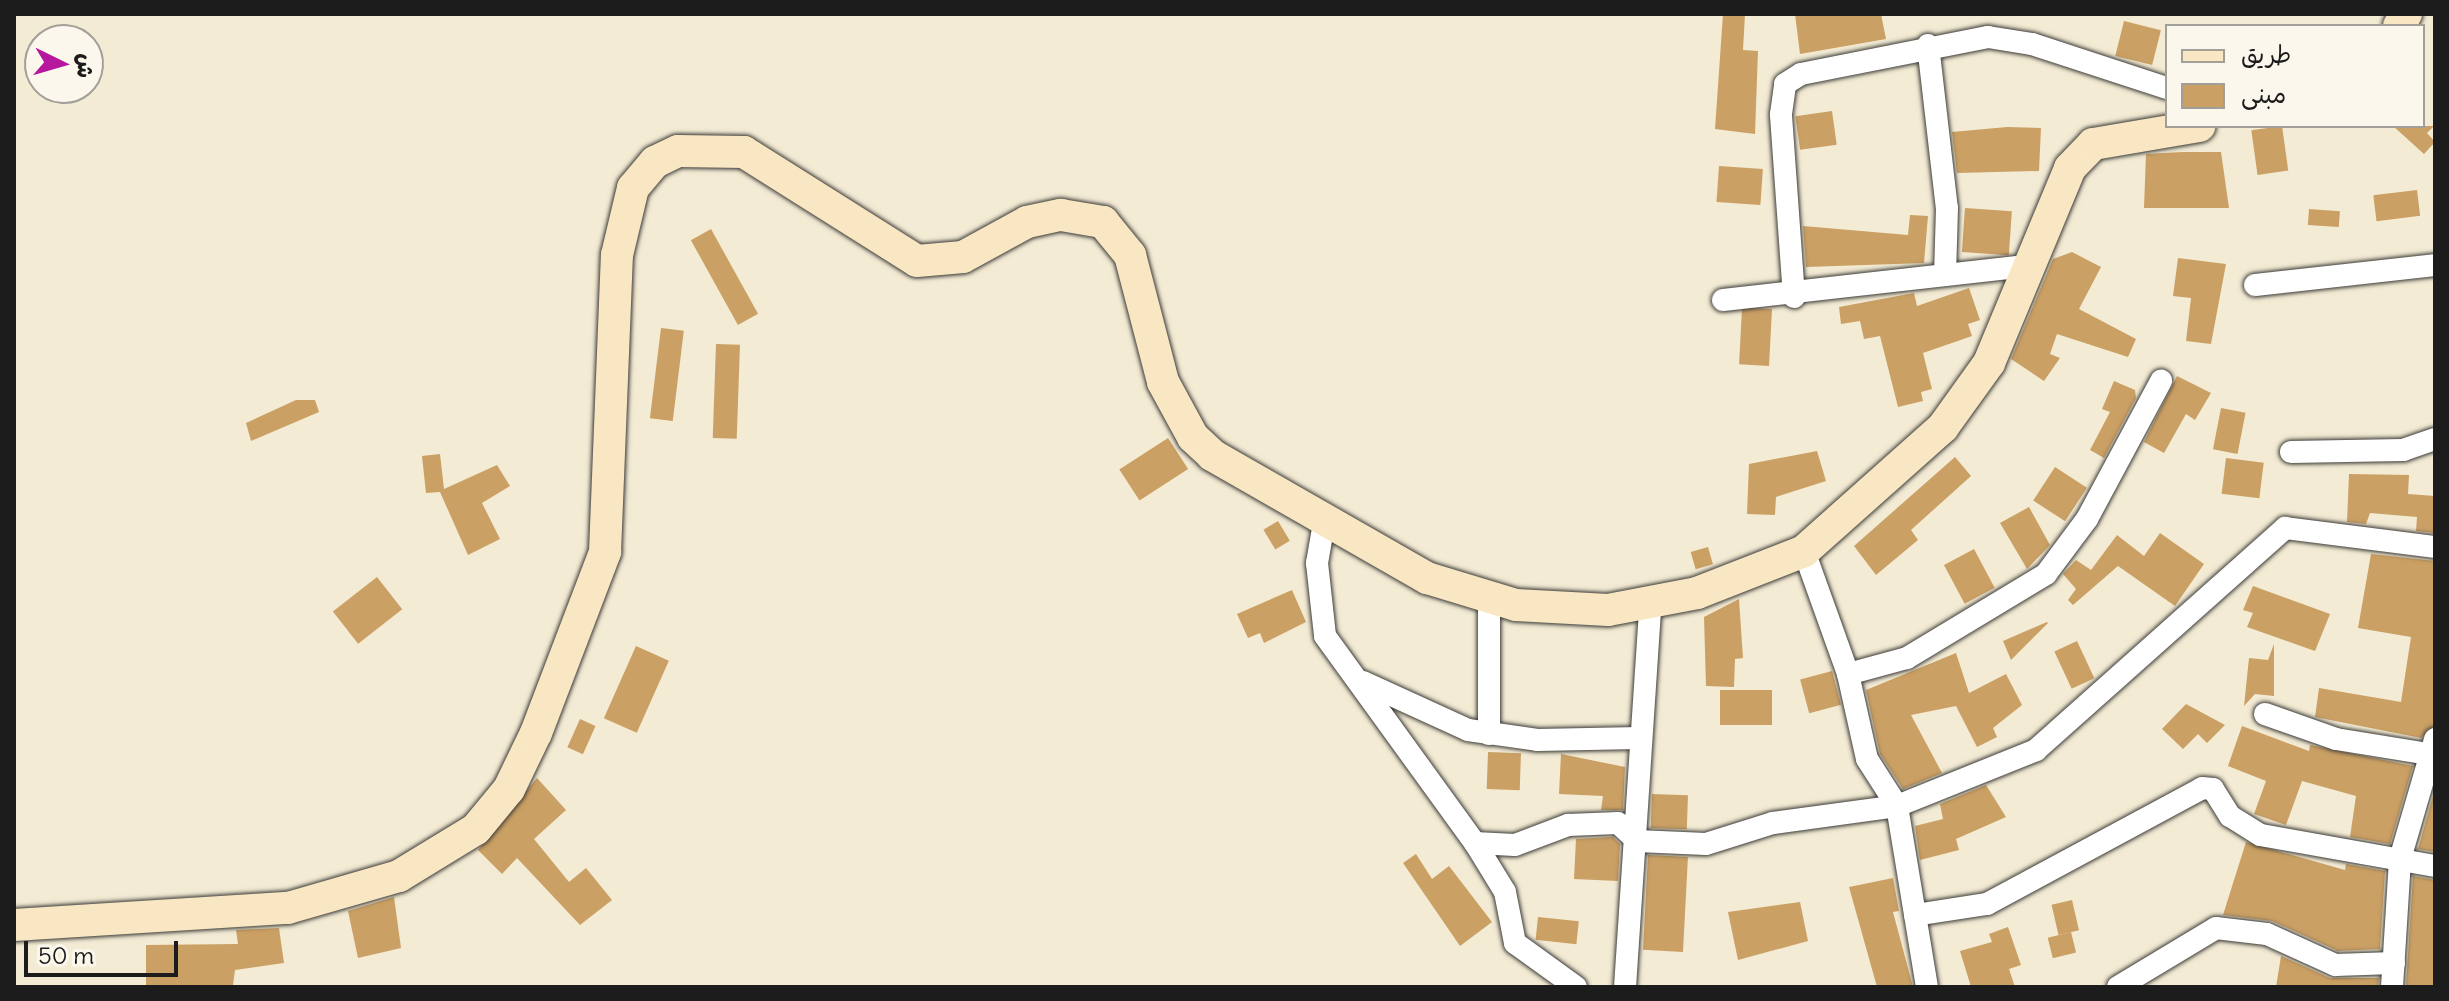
<!DOCTYPE html>
<html>
<head>
<meta charset="utf-8">
<style>
	body { margin:0 }
	#map { position:relative; width:2449px; height:1001px; overflow:hidden; background:#f3ebd4; font-family:Delius,"Playpen Sans Arabic",sans-serif }
	div>[style] { position:absolute }
	[style*='--x'] { left:calc(var(--x)*1px); top:calc(var(--y)*1px); width:calc(var(--w)*1px); rotate:calc(var(--a)*1deg) }
	.building>* { inset:0; background:#cba064; transform-origin:0 0 }
	.roads { filter:drop-shadow(0 0 2px #3c3b38) drop-shadow(0 0 2px #3c3b38) }
	.street>* { height:22px; margin:-11px; padding:0 11px; transform-origin:11px; border-radius:11px; background:#fff }
	.secondary>* { height:32px; margin:-16px; padding:0 16px; transform-origin:16px; border-radius:16px; background:#f9e7c3 }
	span { translate:-50% -50%; white-space:nowrap; text-align:center; line-height:1.15; -webkit-text-stroke:7px #fbf7ec; paint-order:stroke }
	.frame { position:absolute; inset:0; border:16px solid #1c1c1c; pointer-events:none }
	.legend { position:absolute; left:2165px; top:24px; width:260px; height:104px; box-sizing:border-box; background:#fbf7ec; border:2px solid #a29f99; margin:0; padding:10px 14px; list-style:none; font-size:24px; color:#1c1c1c }
	.legend li { display:flex; align-items:center; gap:16px; height:40px }
	.legend b { width:40px; border:2px solid #a29f99 }
	.north { position:absolute; left:24px; top:24px; width:80px; height:80px; box-sizing:border-box; background:#fbf7ec; border:2px solid #a29f99; border-radius:50%; rotate:95deg; font-size:22px; font-weight:700; line-height:32px; text-align:center; color:#1c1c1c }
	.north::after { content:''; display:block; margin:auto; width:28px; height:36px; background:#b5179e; clip-path:polygon(50% 0,100% 100%,50% 72%,0 100%) }
	.scale { position:absolute; left:24px; top:941px; width:154px; height:36px; box-sizing:border-box; border:4px solid #1c1c1c; border-top:0; padding-left:10px; font-size:24px; line-height:28px; white-space:nowrap; color:#1c1c1c; -webkit-text-stroke:6px #fbf7ec; paint-order:stroke }
</style>
</head>
<body>
<div id="map">
	<div class="building">
		<i style="clip-path:polygon(1723px 14px,1745px 14px,1743px 50px,1758px 51px,1755px 134px,1715px 129px)"></i>
		<i style="clip-path:polygon(1795px 14px,1881px 14px,1886px 39px,1800px 54px)"></i>
		<i style="left:2124px;top:21px;width:38px;height:36px;rotate:14deg"></i>
		<i style="left:1832px;top:111px;width:34px;height:37px;rotate:82deg"></i>
		<i style="left:2282px;top:126px;width:45px;height:31px;rotate:82deg"></i>
		<i style="clip-path:polygon(2393px 126px,2434px 126px,2427px 133px,2435px 142px,2424px 154px)"></i>
		<i style="clip-path:polygon(2007px 127px,2041px 128px,2039px 171px,1957px 173px,1952px 132px)"></i>
		<i style="clip-path:polygon(2183px 152px,2221px 152px,2229px 208px,2144px 208px,2146px 154px)"></i>
		<i style="left:1719px;top:166px;width:44px;height:36px;rotate:4deg"></i>
		<i style="left:2417px;top:190px;width:26px;height:44px;rotate:83deg"></i>
		<i style="left:1965px;top:208px;width:47px;height:44px;rotate:4deg"></i>
		<i style="left:2309px;top:209px;width:31px;height:16px;rotate:4deg"></i>
		<i style="clip-path:polygon(1910px 215px,1928px 216px,1924px 263px,1806px 267px,1803px 226px,1908px 235px)"></i>
		<i style="left:711px;top:229px;width:97px;height:23px;rotate:61deg"></i>
		<i style="clip-path:polygon(2072px 252px,2101px 267px,2079px 309px,2136px 339px,2128px 357px,2057px 334px,2050px 354px,2060px 358px,2044px 381px,2011px 359px,2053px 259px)"></i>
		<i style="clip-path:polygon(2178px 258px,2226px 264px,2211px 344px,2186px 341px,2191px 298px,2173px 296px)"></i>
		<i style="clip-path:polygon(1969px 288px,1980px 320px,1968px 324px,1972px 336px,1923px 353px,1932px 389px,1921px 392px,1923px 401px,1898px 407px,1880px 336px,1864px 339px,1860px 321px,1841px 324px,1839px 307px,1914px 293px,1917px 306px)"></i>
		<i style="left:1772px;top:309px;width:57px;height:30px;rotate:93deg"></i>
		<i style="left:661px;top:328px;width:23px;height:91px;rotate:7deg"></i>
		<i style="left:716px;top:344px;width:24px;height:94px;rotate:2deg"></i>
		<i style="clip-path:polygon(2177px 376px,2211px 393px,2195px 420px,2186px 414px,2164px 453px,2144px 442px)"></i>
		<i style="clip-path:polygon(2114px 381px,2135px 390px,2136px 398px,2104px 458px,2090px 450px,2110px 412px,2102px 409px)"></i>
		<i style="clip-path:polygon(296px 400px,315px 400px,319px 412px,251px 441px,246px 423px)"></i>
		<i style="left:2221px;top:408px;width:25px;height:42px;rotate:11deg"></i>
		<i style="left:1168px;top:438px;width:37px;height:58px;rotate:57deg"></i>
		<i style="clip-path:polygon(1817px 451px,1826px 481px,1776px 497px,1775px 515px,1747px 514px,1749px 464px)"></i>
		<i style="clip-path:polygon(440px 454px,444px 489px,497px 465px,510px 486px,482px 503px,500px 539px,468px 555px,440px 492px,426px 493px,422px 456px)"></i>
		<i style="clip-path:polygon(1955px 457px,1971px 476px,1911px 530px,1918px 540px,1876px 575px,1854px 546px)"></i>
		<i style="left:2226px;top:458px;width:38px;height:36px;rotate:7deg"></i>
		<i style="left:2055px;top:467px;width:38px;height:40px;rotate:33deg"></i>
		<i style="clip-path:polygon(2349px 474px,2409px 475px,2408px 494px,2435px 496px,2435px 533px,2416px 531px,2417px 517px,2370px 513px,2366px 524px,2347px 522px)"></i>
		<i style="clip-path:polygon(2029px 507px,2050px 545px,2027px 569px,2000px 523px)"></i>
		<i style="left:1278px;top:521px;width:23px;height:17px;rotate:59deg"></i>
		<i style="clip-path:polygon(2160px 533px,2204px 564px,2175px 606px,2118px 566px,2073px 605px,2068px 600px,2076px 589px,2063px 574px,2076px 560px,2091px 570px,2117px 535px,2144px 556px)"></i>
		<i style="left:1708px;top:547px;width:18px;height:18px;rotate:74deg"></i>
		<i style="left:1974px;top:549px;width:44px;height:34px;rotate:62deg"></i>
		<i style="clip-path:polygon(2371px 554px,2435px 561px,2435px 725px,2421px 738px,2315px 717px,2319px 688px,2401px 702px,2411px 637px,2358px 628px)"></i>
		<i style="left:377px;top:577px;width:41px;height:56px;rotate:52deg"></i>
		<i style="clip-path:polygon(2253px 586px,2330px 614px,2315px 651px,2247px 627px,2253px 613px,2243px 610px)"></i>
		<i style="clip-path:polygon(1292px 590px,1306px 622px,1264px 643px,1260px 633px,1248px 638px,1237px 614px)"></i>
		<i style="clip-path:polygon(1739px 599px,1743px 658px,1735px 659px,1734px 687px,1706px 686px,1704px 617px)"></i>
		<i style="clip-path:polygon(2047px 622px,2048px 623px,2011px 660px,2003px 641px)"></i>
		<i style="left:2077px;top:641px;width:41px;height:25px;rotate:65deg"></i>
		<i style="clip-path:polygon(2274px 644px,2274px 696px,2255px 694px,2244px 706px,2249px 658px,2268px 660px)"></i>
		<i style="left:636px;top:646px;width:36px;height:79px;rotate:24deg"></i>
		<i style="clip-path:polygon(1956px 653px,1969px 693px,2006px 674px,2022px 705px,1993px 728px,1997px 737px,1977px 747px,1956px 706px,1911px 715px,1942px 773px,1903px 789px,1880px 754px,1866px 690px)"></i>
		<i style="left:1832px;top:671px;width:35px;height:33px;rotate:75deg"></i>
		<i style="left:1772px;top:690px;width:35px;height:52px;rotate:90deg"></i>
		<i style="clip-path:polygon(2186px 704px,2225px 725px,2207px 743px,2198px 734px,2183px 749px,2162px 729px)"></i>
		<i style="left:580px;top:719px;width:17px;height:31px;rotate:24deg"></i>
		<i style="clip-path:polygon(2242px 726px,2309px 751px,2310px 745px,2413px 766px,2390px 844px,2350px 837px,2356px 796px,2302px 781px,2286px 825px,2254px 814px,2266px 781px,2228px 766px)"></i>
		<i style="left:1488px;top:752px;width:33px;height:37px;rotate:2deg"></i>
		<i style="clip-path:polygon(1561px 754px,1625px 767px,1623px 810px,1601px 810px,1603px 796px,1559px 794px)"></i>
		<i style="clip-path:polygon(537px 778px,566px 810px,534px 839px,569px 882px,586px 868px,612px 900px,580px 925px,517px 858px,502px 874px,478px 850px)"></i>
		<i style="clip-path:polygon(1986px 785px,2006px 817px,1956px 839px,1959px 850px,1920px 860px,1915px 826px,1943px 819px,1940px 804px)"></i>
		<i style="clip-path:polygon(2435px 789px,2435px 852px,2418px 849px)"></i>
		<i style="left:1652px;top:794px;width:36px;height:34px;rotate:2deg"></i>
		<i style="clip-path:polygon(1613px 837px,1620px 844px,1618px 881px,1574px 879px,1576px 839px)"></i>
		<i style="clip-path:polygon(2246px 842px,2345px 870px,2346px 864px,2385px 871px,2380px 949px,2338px 951px,2272px 921px,2223px 915px)"></i>
		<i style="clip-path:polygon(1416px 854px,1432px 879px,1449px 866px,1492px 922px,1460px 946px,1403px 863px)"></i>
		<i style="left:1648px;top:855px;width:40px;height:95px;rotate:3deg"></i>
		<i style="clip-path:polygon(2413px 876px,2435px 880px,2435px 987px,2406px 987px)"></i>
		<i style="clip-path:polygon(1893px 878px,1899px 911px,1893px 912px,1913px 987px,1877px 987px,1849px 887px)"></i>
		<i style="clip-path:polygon(394px 897px,401px 948px,358px 958px,348px 911px)"></i>
		<i style="left:2072px;top:900px;width:31px;height:21px;rotate:77deg"></i>
		<i style="clip-path:polygon(1800px 902px,1808px 941px,1738px 960px,1728px 912px)"></i>
		<i style="left:1538px;top:917px;width:41px;height:23px;rotate:6deg"></i>
		<i style="clip-path:polygon(2008px 927px,2021px 965px,2009px 969px,2015px 987px,1971px 987px,1960px 951px,1992px 942px,1989px 934px)"></i>
		<i style="clip-path:polygon(279px 928px,284px 963px,235px 970px,233px 985px,146px 985px,146px 945px,238px 944px,236px 930px)"></i>
		<i style="left:2071px;top:932px;width:21px;height:24px;rotate:76deg"></i>
		<i style="clip-path:polygon(2281px 956px,2330px 978px,2379px 978px,2378px 987px,2276px 987px)"></i>
	</div>
	<div class="roads">
		<div class="street">
			<i style="--x:1928;--y:45;--w:164;--a:83.4"></i>
			<i style="--x:1947;--y:208;--w:66;--a:91.7"></i>
			<i style="--x:2255;--y:285;--w:181;--a:-6.3"></i>
			<i style="--x:1794;--y:297;--w:183;--a:-94.1"></i>
			<i style="--x:1781;--y:114;--w:30;--a:-82"></i>
			<i style="--x:1785;--y:84;--w:19;--a:-32"></i>
			<i style="--x:1801;--y:74;--w:191;--a:-11.2"></i>
			<i style="--x:1988;--y:37;--w:45;--a:9"></i>
			<i style="--x:2032;--y:44;--w:142;--a:18.1"></i>
			<i style="--x:1723;--y:300;--w:305;--a:-6.4"></i>
			<i style="--x:2291;--y:452;--w:112;--a:-1"></i>
			<i style="--x:2403;--y:450;--w:34;--a:-19"></i>
			<i style="--x:1324;--y:523;--w:41;--a:99.9"></i>
			<i style="--x:1317;--y:563;--w:73;--a:83.7"></i>
			<i style="--x:1325;--y:636;--w:256;--a:54.1"></i>
			<i style="--x:1475;--y:843;--w:57;--a:58.5"></i>
			<i style="--x:1505;--y:892;--w:52;--a:78.9"></i>
			<i style="--x:1515;--y:943;--w:75;--a:35.8"></i>
			<i style="--x:1804;--y:551;--w:131;--a:70.3"></i>
			<i style="--x:1848;--y:674;--w:87;--a:77.4"></i>
			<i style="--x:1867;--y:759;--w:56;--a:57.4"></i>
			<i style="--x:1897;--y:806;--w:183;--a:80.6"></i>
			<i style="--x:1489;--y:599;--w:135;--a:90"></i>
			<i style="--x:1848;--y:674;--w:61;--a:-15.2"></i>
			<i style="--x:1907;--y:658;--w:162;--a:-31.1"></i>
			<i style="--x:2046;--y:574;--w:69;--a:-53.3"></i>
			<i style="--x:2087;--y:519;--w:157;--a:-61.8"></i>
			<i style="--x:1363;--y:682;--w:115;--a:24.6"></i>
			<i style="--x:1468;--y:730;--w:70;--a:8.2"></i>
			<i style="--x:1537;--y:740;--w:102;--a:-1.1"></i>
			<i style="--x:2265;--y:714;--w:75;--a:19.4"></i>
			<i style="--x:2336;--y:739;--w:100;--a:9.2"></i>
			<i style="--x:1475;--y:843;--w:40;--a:2.9"></i>
			<i style="--x:1515;--y:845;--w:57;--a:-20.7"></i>
			<i style="--x:1568;--y:825;--w:50;--a:-2.3"></i>
			<i style="--x:1618;--y:823;--w:26;--a:43"></i>
			<i style="--x:1637;--y:841;--w:69;--a:2.5"></i>
			<i style="--x:1706;--y:844;--w:70;--a:-17.4"></i>
			<i style="--x:1773;--y:823;--w:125;--a:-7.8"></i>
			<i style="--x:1897;--y:806;--w:150;--a:-21.9"></i>
			<i style="--x:2036;--y:750;--w:334;--a:-41.7"></i>
			<i style="--x:2285;--y:528;--w:151;--a:7.2"></i>
			<i style="--x:1915;--y:915;--w:73;--a:-8.7"></i>
			<i style="--x:1987;--y:904;--w:244;--a:-28.3"></i>
			<i style="--x:2202;--y:788;--w:11;--a:5"></i>
			<i style="--x:2213;--y:789;--w:32;--a:58"></i>
			<i style="--x:2230;--y:816;--w:36;--a:32"></i>
			<i style="--x:2261;--y:835;--w:177;--a:10.1"></i>
			<i style="--x:1625;--y:987;--w:382;--a:-86.2"></i>
			<i style="--x:2118;--y:987;--w:114;--a:-31"></i>
			<i style="--x:2216;--y:928;--w:51;--a:6.7"></i>
			<i style="--x:2267;--y:934;--w:75;--a:24.5"></i>
			<i style="--x:2335;--y:965;--w:59;--a:-1.9"></i>
			<i style="--x:2392;--y:987;--w:128;--a:-86.4"></i>
			<i style="--x:2400;--y:859;--w:125;--a:-73.7"></i>
		</div>
		<div class="secondary">
			<i style="--x:2399;--y:26;--w:14;--a:-60"></i>
			<i style="--x:14;--y:925;--w:275;--a:-3.6"></i>
			<i style="--x:288;--y:908;--w:116;--a:-16.1"></i>
			<i style="--x:399;--y:876;--w:90;--a:-31.4"></i>
			<i style="--x:476;--y:829;--w:52;--a:-50.5"></i>
			<i style="--x:509;--y:789;--w:62;--a:-64.3"></i>
			<i style="--x:536;--y:733;--w:194;--a:-69.1"></i>
			<i style="--x:605;--y:552;--w:297;--a:-87.7"></i>
			<i style="--x:617;--y:255;--w:69;--a:-76.6"></i>
			<i style="--x:633;--y:188;--w:34;--a:-50"></i>
			<i style="--x:655;--y:162;--w:25;--a:-26"></i>
			<i style="--x:678;--y:151;--w:66;--a:0.9"></i>
			<i style="--x:744;--y:152;--w:204;--a:32.2"></i>
			<i style="--x:917;--y:261;--w:46;--a:-5"></i>
			<i style="--x:963;--y:257;--w:73;--a:-28.7"></i>
			<i style="--x:1027;--y:222;--w:35;--a:-12"></i>
			<i style="--x:1061;--y:215;--w:43;--a:9.5"></i>
			<i style="--x:1103;--y:222;--w:43;--a:50.7"></i>
			<i style="--x:1130;--y:255;--w:131;--a:75.4"></i>
			<i style="--x:1163;--y:382;--w:63;--a:61.4"></i>
			<i style="--x:1193;--y:437;--w:26;--a:43"></i>
			<i style="--x:1212;--y:455;--w:248;--a:29.8"></i>
			<i style="--x:1427;--y:578;--w:93;--a:16.9"></i>
			<i style="--x:1516;--y:605;--w:92;--a:3.1"></i>
			<i style="--x:1608;--y:610;--w:91;--a:-10.8"></i>
			<i style="--x:1697;--y:593;--w:115;--a:-21.4"></i>
			<i style="--x:1804;--y:551;--w:186;--a:-41.7"></i>
			<i style="--x:1943;--y:427;--w:79;--a:-54.3"></i>
			<i style="--x:1989;--y:363;--w:211;--a:-67.4"></i>
			<i style="--x:2070;--y:168;--w:33;--a:-46"></i>
			<i style="--x:2093;--y:144;--w:108;--a:-9.6"></i>
		</div>
	</div>
	<div class="frame"></div>
	<ul class="legend">
	<li><b style="height:10px;background:#f9e7c3"></b>طريق</li>
	<li><b style="height:22px;background:#cba064"></b>مبنى</li>
	</ul>
	<div class="north">ش</div>
	<div class="scale">50 m</div>
</div>
</body>
</html>
